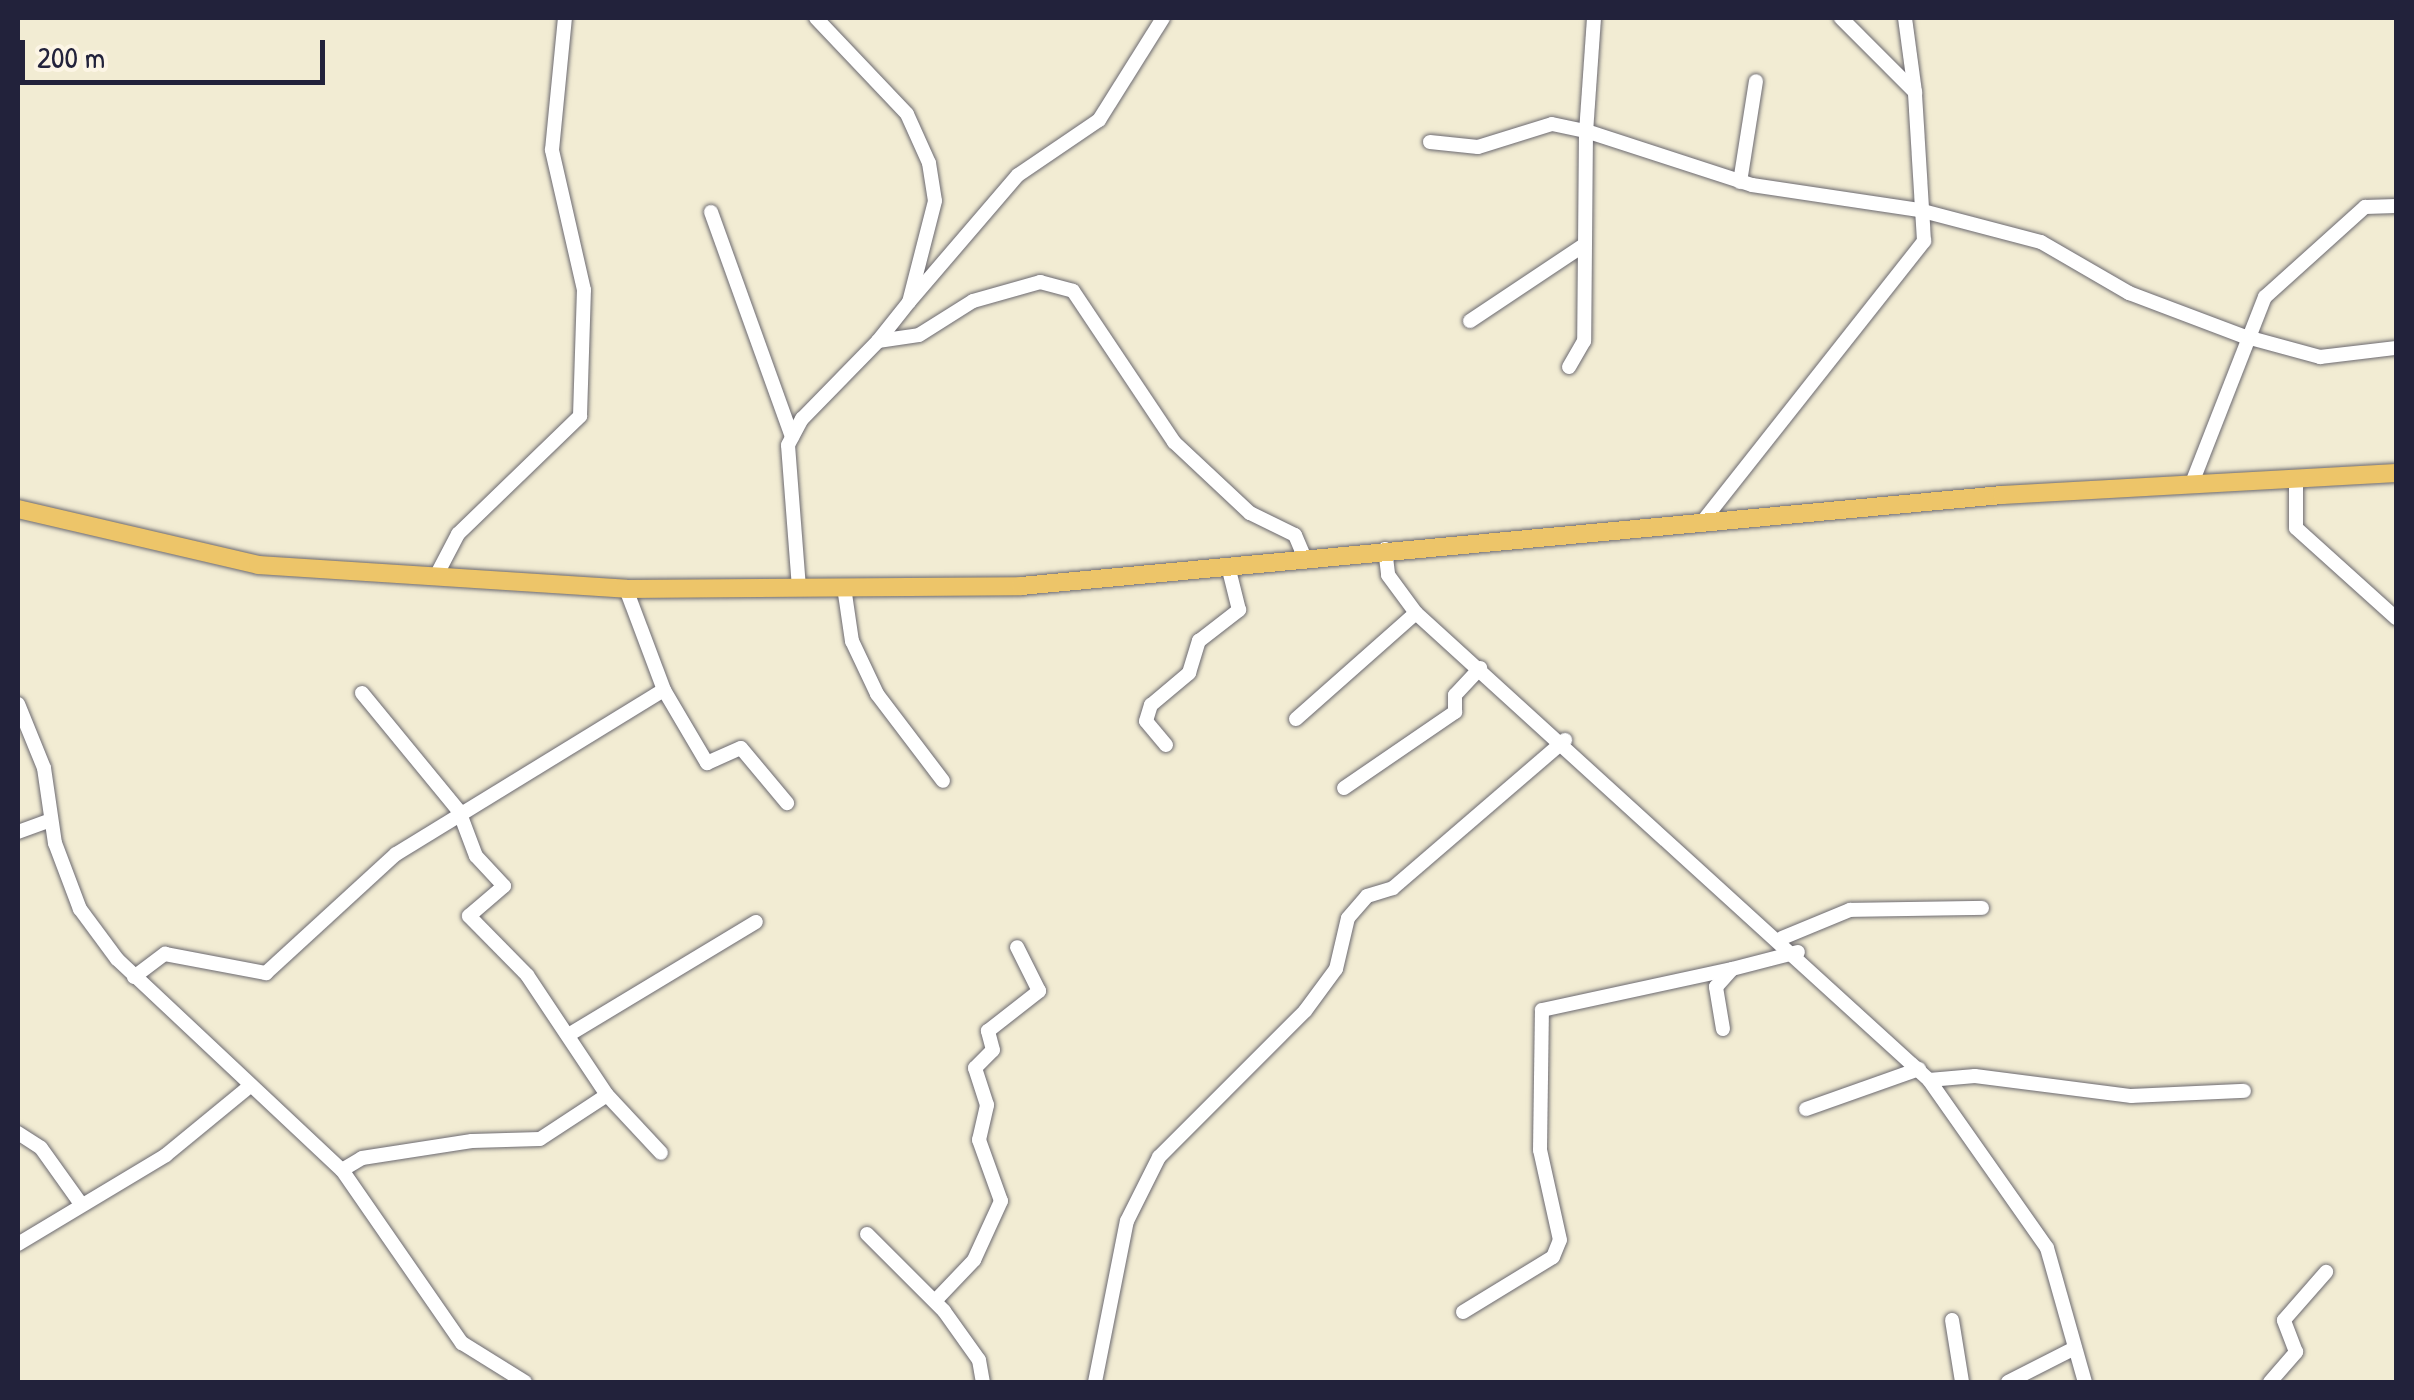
<!DOCTYPE html>
<html>
<head>
<meta charset="utf-8">
<style>
	body { margin:0 }
	#map { position:relative; width:2414px; height:1400px; overflow:hidden; background:#f2ecd3; font-family:"Patrick Hand",sans-serif }
	div>[style] { position:absolute }
	[style*='--x'] { left:calc(var(--x)*1px); top:calc(var(--y)*1px); width:calc(var(--w)*1px); rotate:calc(var(--a)*1deg) }
	.roads { filter:drop-shadow(0 0 2px #6b6970) drop-shadow(0 0 2px #6b6970) }
	.minor>* { height:14px; margin:-7px; padding:0 7px; transform-origin:7px; border-radius:7px; background:#fff }
	.major>* { height:18px; margin:-9px; padding:0 9px; transform-origin:9px; border-radius:9px; background:#edc569 }
	span { translate:-50% -50%; white-space:nowrap; text-align:center; line-height:1.15; -webkit-text-stroke:8px #fcf5e5; paint-order:stroke }
	.frame { position:absolute; inset:0; border:20px solid #22223b; pointer-events:none }
	.scale { position:absolute; left:20px; top:40px; width:305px; height:45px; box-sizing:border-box; border:5px solid #22223b; border-top:0; padding-left:12px; font-size:30px; line-height:35px; white-space:nowrap; color:#22223b; -webkit-text-stroke:8px #fcf5e5; paint-order:stroke }
</style>
</head>
<body>
<div id="map">
	<div class="roads">
		<div class="minor">
			<i style="--x:816;--y:18;--w:132;--a:46.5"></i>
			<i style="--x:907;--y:114;--w:54;--a:65.8"></i>
			<i style="--x:929;--y:163;--w:38;--a:81"></i>
			<i style="--x:935;--y:201;--w:104;--a:104.4"></i>
			<i style="--x:909;--y:302;--w:50;--a:128.5"></i>
			<i style="--x:1594;--y:18;--w:113;--a:94"></i>
			<i style="--x:1586;--y:131;--w:175;--a:18"></i>
			<i style="--x:1752;--y:185;--w:169;--a:8.5"></i>
			<i style="--x:1919;--y:210;--w:126;--a:14.7"></i>
			<i style="--x:2041;--y:242;--w:102;--a:30.1"></i>
			<i style="--x:2129;--y:293;--w:122;--a:20.7"></i>
			<i style="--x:2243;--y:336;--w:80;--a:15.3"></i>
			<i style="--x:2320;--y:357;--w:77;--a:-6.8"></i>
			<i style="--x:1905;--y:18;--w:75;--a:82.3"></i>
			<i style="--x:1430;--y:142;--w:48;--a:5.9"></i>
			<i style="--x:1478;--y:147;--w:77;--a:-17.3"></i>
			<i style="--x:1552;--y:124;--w:35;--a:12"></i>
			<i style="--x:1586;--y:131;--w:210;--a:90.5"></i>
			<i style="--x:1584;--y:341;--w:30;--a:120"></i>
			<i style="--x:1740;--y:182;--w:102;--a:-81"></i>
			<i style="--x:711;--y:212;--w:239;--a:70.2"></i>
			<i style="--x:909;--y:302;--w:167;--a:-49.4"></i>
			<i style="--x:1018;--y:175;--w:98;--a:-34.2"></i>
			<i style="--x:1099;--y:120;--w:120;--a:-57.9"></i>
			<i style="--x:1470;--y:321;--w:137;--a:-33.7"></i>
			<i style="--x:2296;--y:478;--w:50;--a:90"></i>
			<i style="--x:2296;--y:528;--w:135;--a:42"></i>
			<i style="--x:2192;--y:483;--w:200;--a:-68.6"></i>
			<i style="--x:2265;--y:297;--w:135;--a:-42"></i>
			<i style="--x:2365;--y:207;--w:31;--a:-2"></i>
			<i style="--x:1703;--y:521;--w:357;--a:-51.7"></i>
			<i style="--x:1924;--y:241;--w:149;--a:-93.5"></i>
			<i style="--x:1915;--y:92;--w:105;--a:-135"></i>
			<i style="--x:1385;--y:549;--w:26;--a:83"></i>
			<i style="--x:1388;--y:575;--w:47;--a:53.6"></i>
			<i style="--x:1416;--y:613;--w:694;--a:42.31"></i>
			<i style="--x:1929;--y:1080;--w:205;--a:54.9"></i>
			<i style="--x:2047;--y:1248;--w:139;--a:74.2"></i>
			<i style="--x:435;--y:578;--w:50;--a:-62.4"></i>
			<i style="--x:458;--y:534;--w:170;--a:-44"></i>
			<i style="--x:580;--y:416;--w:126;--a:-88.2"></i>
			<i style="--x:584;--y:290;--w:144;--a:-102.9"></i>
			<i style="--x:552;--y:150;--w:133;--a:-84.4"></i>
			<i style="--x:844;--y:587;--w:55;--a:81.6"></i>
			<i style="--x:852;--y:641;--w:59;--a:64.7"></i>
			<i style="--x:877;--y:694;--w:109;--a:52.8"></i>
			<i style="--x:799;--y:588;--w:143;--a:-94.4"></i>
			<i style="--x:788;--y:445;--w:30;--a:-62"></i>
			<i style="--x:802;--y:419;--w:109;--a:-45.7"></i>
			<i style="--x:878;--y:341;--w:41;--a:-8.3"></i>
			<i style="--x:919;--y:335;--w:64;--a:-32.2"></i>
			<i style="--x:973;--y:301;--w:70;--a:-15.8"></i>
			<i style="--x:1040;--y:282;--w:34;--a:15"></i>
			<i style="--x:1073;--y:291;--w:182;--a:56.2"></i>
			<i style="--x:1174;--y:442;--w:104;--a:43.1"></i>
			<i style="--x:1250;--y:513;--w:50;--a:26.1"></i>
			<i style="--x:1295;--y:535;--w:25;--a:67"></i>
			<i style="--x:664;--y:690;--w:85;--a:59.5"></i>
			<i style="--x:707;--y:763;--w:37;--a:-24"></i>
			<i style="--x:741;--y:748;--w:72;--a:50.1"></i>
			<i style="--x:362;--y:693;--w:153;--a:50.6"></i>
			<i style="--x:459;--y:811;--w:48;--a:69.3"></i>
			<i style="--x:476;--y:856;--w:41;--a:47"></i>
			<i style="--x:504;--y:886;--w:46;--a:139.4"></i>
			<i style="--x:469;--y:916;--w:83;--a:45.5"></i>
			<i style="--x:527;--y:975;--w:144;--a:56.3"></i>
			<i style="--x:607;--y:1095;--w:79;--a:47"></i>
			<i style="--x:18;--y:704;--w:69;--a:67.9"></i>
			<i style="--x:44;--y:768;--w:76;--a:81.7"></i>
			<i style="--x:55;--y:843;--w:71;--a:69.3"></i>
			<i style="--x:80;--y:909;--w:62;--a:53.5"></i>
			<i style="--x:117;--y:959;--w:308;--a:43.2"></i>
			<i style="--x:342;--y:1170;--w:211;--a:55.3"></i>
			<i style="--x:462;--y:1343;--w:74;--a:31.8"></i>
			<i style="--x:1296;--y:719;--w:160;--a:-41.5"></i>
			<i style="--x:1166;--y:745;--w:31;--a:-130"></i>
			<i style="--x:1146;--y:721;--w:17;--a:-73"></i>
			<i style="--x:1151;--y:705;--w:50;--a:-40.1"></i>
			<i style="--x:1189;--y:673;--w:34;--a:-73"></i>
			<i style="--x:1199;--y:641;--w:51;--a:-37.8"></i>
			<i style="--x:1239;--y:610;--w:45;--a:-104"></i>
			<i style="--x:1344;--y:788;--w:135;--a:-34.4"></i>
			<i style="--x:1455;--y:712;--w:17;--a:-90"></i>
			<i style="--x:1455;--y:695;--w:37;--a:-47"></i>
			<i style="--x:18;--y:832;--w:35;--a:-20"></i>
			<i style="--x:1782;--y:938;--w:74;--a:-22.4"></i>
			<i style="--x:1850;--y:910;--w:132;--a:-0.9"></i>
			<i style="--x:134;--y:977;--w:39;--a:-37"></i>
			<i style="--x:165;--y:954;--w:103;--a:10.7"></i>
			<i style="--x:266;--y:973;--w:176;--a:-42.5"></i>
			<i style="--x:396;--y:854;--w:314;--a:-31.5"></i>
			<i style="--x:664;--y:690;--w:108;--a:-110.6"></i>
			<i style="--x:1723;--y:1029;--w:43;--a:-99.5"></i>
			<i style="--x:1716;--y:987;--w:24;--a:-48"></i>
			<i style="--x:1732;--y:969;--w:68;--a:-14.4"></i>
			<i style="--x:570;--y:1034;--w:217;--a:-31.1"></i>
			<i style="--x:1929;--y:1080;--w:46;--a:-5"></i>
			<i style="--x:1975;--y:1076;--w:158;--a:7.3"></i>
			<i style="--x:2132;--y:1096;--w:112;--a:-2.6"></i>
			<i style="--x:1806;--y:1109;--w:120;--a:-19.5"></i>
			<i style="--x:18;--y:1133;--w:27;--a:33"></i>
			<i style="--x:41;--y:1148;--w:69;--a:54.5"></i>
			<i style="--x:342;--y:1170;--w:23;--a:-31"></i>
			<i style="--x:362;--y:1158;--w:111;--a:-8.8"></i>
			<i style="--x:472;--y:1141;--w:68;--a:-1.7"></i>
			<i style="--x:540;--y:1139;--w:80;--a:-33.3"></i>
			<i style="--x:867;--y:1234;--w:109;--a:45"></i>
			<i style="--x:944;--y:1311;--w:60;--a:54.5"></i>
			<i style="--x:979;--y:1360;--w:22;--a:80"></i>
			<i style="--x:18;--y:1244;--w:173;--a:-31"></i>
			<i style="--x:166;--y:1155;--w:109;--a:-39.4"></i>
			<i style="--x:935;--y:1301;--w:57;--a:-46.4"></i>
			<i style="--x:974;--y:1260;--w:65;--a:-65.4"></i>
			<i style="--x:1001;--y:1201;--w:65;--a:-109.8"></i>
			<i style="--x:979;--y:1140;--w:36;--a:-77"></i>
			<i style="--x:987;--y:1105;--w:39;--a:-108"></i>
			<i style="--x:975;--y:1068;--w:25;--a:-45"></i>
			<i style="--x:993;--y:1050;--w:20;--a:-105"></i>
			<i style="--x:988;--y:1031;--w:65;--a:-38.1"></i>
			<i style="--x:1039;--y:991;--w:49;--a:-116.6"></i>
			<i style="--x:1463;--y:1312;--w:105;--a:-31.4"></i>
			<i style="--x:1553;--y:1257;--w:18;--a:-68"></i>
			<i style="--x:1560;--y:1240;--w:92;--a:-102.5"></i>
			<i style="--x:1540;--y:1150;--w:140;--a:-89.2"></i>
			<i style="--x:1542;--y:1010;--w:194;--a:-12.2"></i>
			<i style="--x:1952;--y:1320;--w:63;--a:80.8"></i>
			<i style="--x:1095;--y:1382;--w:164;--a:-78.8"></i>
			<i style="--x:1127;--y:1221;--w:72;--a:-63.4"></i>
			<i style="--x:1159;--y:1157;--w:206;--a:-45"></i>
			<i style="--x:1305;--y:1011;--w:52;--a:-53.6"></i>
			<i style="--x:1336;--y:969;--w:52;--a:-76.8"></i>
			<i style="--x:1348;--y:918;--w:29;--a:-49"></i>
			<i style="--x:1367;--y:896;--w:27;--a:-17"></i>
			<i style="--x:1393;--y:888;--w:227;--a:-40.7"></i>
			<i style="--x:2008;--y:1382;--w:75;--a:-26.9"></i>
			<i style="--x:2270;--y:1382;--w:40;--a:-49"></i>
			<i style="--x:2296;--y:1352;--w:34;--a:-111"></i>
			<i style="--x:2284;--y:1320;--w:64;--a:-48.8"></i>
		</div>
		<div class="major">
			<i style="--x:18;--y:509;--w:246;--a:13.1"></i>
			<i style="--x:258;--y:565;--w:369;--a:3.7"></i>
			<i style="--x:626;--y:589;--w:395;--a:-0.4"></i>
			<i style="--x:1021;--y:586;--w:985;--a:-5.3"></i>
			<i style="--x:2002;--y:495;--w:395;--a:-3.2"></i>
		</div>
	</div>
	<div class="frame"></div>
	<div class="scale">200 m</div>
</div>
</body>
</html>
